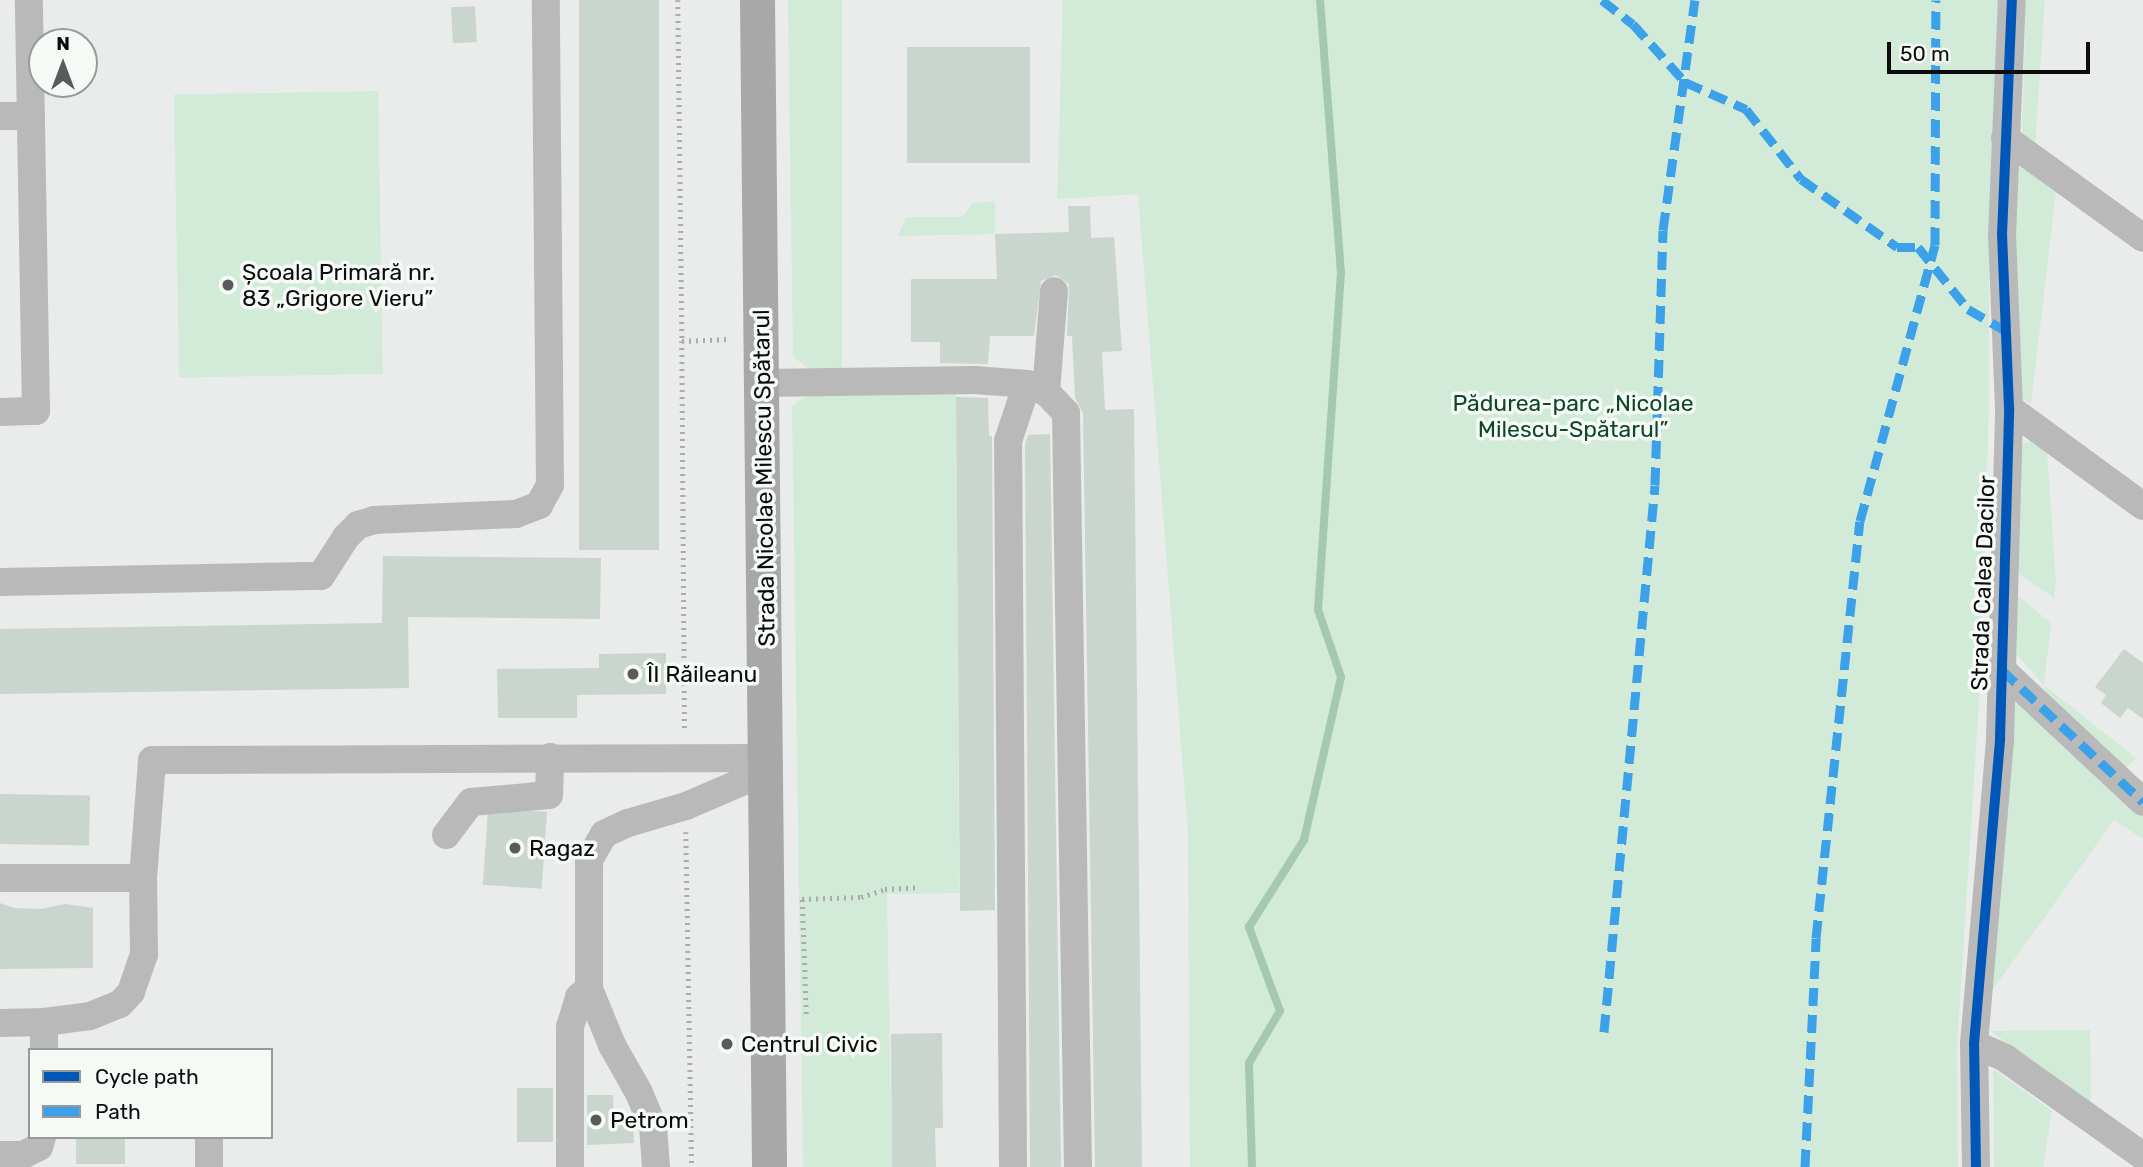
<!DOCTYPE html>
<html>
<head>
<meta charset="utf-8">
<style>
	body { margin:0 }
	#map { position:relative; width:2143px; height:1167px; overflow:hidden; background:#e9ecea; font-family:Rubik,sans-serif }
	div>[style] { position:absolute }
	[style*='--x'] { left:calc(var(--x)*1px); top:calc(var(--y)*1px); width:calc(var(--w)*1px); rotate:calc(var(--a)*1deg) }
	.green>* { inset:0; background:#d1ebd8; transform-origin:0 0 }
	.stream>* { height:8px; margin:-4px; padding:0 4px; transform-origin:4px; border-radius:4px; background:#a5c8b0 }
	.building>* { inset:0; background:#cad5cd; transform-origin:0 0 }
	.path>* { height:4.5px; margin-top:-2.25px; transform-origin:0; background:repeating-linear-gradient(90deg,#aaabaa 0 2px,transparent 0 7px) }
	.minor>* { height:28px; margin:-14px; padding:0 14px; transform-origin:14px; border-radius:14px; background:#b9b9b9 }
	.major>* { height:35px; margin:-17.5px; padding:0 17.5px; transform-origin:17.5px; border-radius:17.5px; background:#a8a8a8 }
	.quiet>* { height:9px; margin-top:-4.5px; transform-origin:0; background:repeating-linear-gradient(90deg,#3ca1e9 0 18px,transparent 0 27px) }
	.cycleway>* { height:10px; margin:-5px; padding:0 5px; transform-origin:5px; border-radius:5px; background:#0057b8 }
	.dots>* { width:19px; height:19px; translate:-50% -50%; box-sizing:border-box; border:4px solid #f5faf6; border-radius:50% }
	span { translate:-50% -50%; white-space:nowrap; text-align:center; line-height:1.15; -webkit-text-stroke:7px #f5faf6; paint-order:stroke }
	.poi-label { font-size:23px; color:#0b0c0b }
	.left { translate:0 -50%; text-align:left }
	.park-label { font-size:23px; color:#0f4828 }
	.street-label { font-size:23px; color:#0b0c0b }
	.legend { position:absolute; left:28px; top:1048px; width:245px; height:91px; box-sizing:border-box; background:#f5faf6; border:2px solid #979b98; margin:0; padding:9px 12px; list-style:none; font-size:21px; color:#0b0c0b }
	.legend li { display:flex; align-items:center; gap:14px; height:35px }
	.legend b { width:35px; border:2px solid #979b98 }
	.north { position:absolute; left:28px; top:28px; width:70px; height:70px; box-sizing:border-box; background:#f5faf6; border:2px solid #979b98; border-radius:50%; rotate:0deg; font-size:19px; font-weight:700; line-height:28px; text-align:center; color:#0b0c0b }
	.north::after { content:''; display:block; margin:auto; width:24px; height:32px; background:#595a59; clip-path:polygon(50% 0,100% 100%,50% 72%,0 100%) }
	.scale { position:absolute; left:1887px; top:42px; width:203px; height:32px; box-sizing:border-box; border:4px solid #0b0c0b; border-top:0; padding-left:9px; font-size:21px; line-height:24px; white-space:nowrap; color:#0b0c0b; -webkit-text-stroke:5px #f5faf6; paint-order:stroke }
</style>
</head>
<body>
<div id="map">
	<div class="green">
		<i style="clip-path:polygon(788px 0,842px 0,842px 371px,812px 371px,793px 357px)"></i>
		<i style="clip-path:polygon(1063px 0,2000px 0,1989px 223px,1989px 405px,1980px 685px,1957px 1048px,1958px 1167px,1190px 1167px,1188px 833px,1138px 194px,1057px 199px)"></i>
		<i style="clip-path:polygon(2026px 0,2045px 0,2035px 145px,2022px 136px)"></i>
		<i style="left:378px;top:91px;width:283px;height:204px;rotate:89deg"></i>
		<i style="clip-path:polygon(2014px 161px,2056px 192px,2031px 404px,2015px 393px)"></i>
		<i style="clip-path:polygon(995px 201px,995px 234px,898px 236px,906px 217px,962px 217px,973px 203px)"></i>
		<i style="clip-path:polygon(956px 392px,959px 893px,887px 894px,892px 1167px,803px 1167px,792px 406px,808px 394px)"></i>
		<i style="clip-path:polygon(2030px 441px,2047px 452px,2056px 581px,2054px 598px,2018px 573px,2020px 445px)"></i>
		<i style="clip-path:polygon(2017px 595px,2051px 623px,2044px 685px,2136px 758px,2123px 771px,2048px 699px,2044px 685px,2017px 655px)"></i>
		<i style="clip-path:polygon(2015px 697px,2143px 815px,2143px 839px,2114px 820px,1991px 992px)"></i>
		<i style="clip-path:polygon(2090px 1030px,2091px 1102px,1990px 1031px)"></i>
		<i style="clip-path:polygon(1993px 1069px,2052px 1111px,2043px 1167px,1994px 1167px)"></i>
	</div>
	<div class="stream">
		<i style="--x:1252;--y:1167;--w:104;--a:-91.7"></i>
		<i style="--x:1249;--y:1063;--w:61;--a:-59.2"></i>
		<i style="--x:1280;--y:1011;--w:90;--a:-110.3"></i>
		<i style="--x:1249;--y:927;--w:103;--a:-57.7"></i>
		<i style="--x:1304;--y:840;--w:167;--a:-77.2"></i>
		<i style="--x:1341;--y:677;--w:71;--a:-108.9"></i>
		<i style="--x:1318;--y:610;--w:338;--a:-86.1"></i>
		<i style="--x:1341;--y:273;--w:274;--a:-94.4"></i>
	</div>
	<div class="building">
		<i style="left:579px;top:0;width:80px;height:550px"></i>
		<i style="left:475px;top:6px;width:36px;height:24px;rotate:87deg"></i>
		<i style="left:907px;top:47px;width:123px;height:116px"></i>
		<i style="clip-path:polygon(1068px 206px,1090px 206px,1091px 238px,1114px 237px,1122px 351px,1102px 352px,1105px 410px,1134px 409px,1142px 1167px,1095px 1167px,1083px 413px,1075px 398px,1072px 336px,1067px 336px,1069px 284px,1056px 275px,1041px 281px,1034px 336px,990px 336px,988px 364px,940px 363px,940px 342px,911px 342px,911px 279px,997px 279px,995px 234px,1069px 232px)"></i>
		<i style="clip-path:polygon(956px 397px,988px 398px,989px 436px,992px 436px,995px 910px,960px 911px)"></i>
		<i style="clip-path:polygon(1050px 434px,1061px 1167px,1030px 1167px,1025px 444px,1028px 435px)"></i>
		<i style="clip-path:polygon(383px 556px,601px 558px,600px 619px,408px 617px,409px 688px,0 694px,0 629px,382px 623px)"></i>
		<i style="clip-path:polygon(2124px 649px,2143px 663px,2143px 719px,2128px 708px,2120px 718px,2101px 703px,2106px 695px,2095px 687px)"></i>
		<i style="clip-path:polygon(666px 653px,666px 694px,577px 695px,577px 718px,498px 718px,497px 669px,599px 668px,599px 654px)"></i>
		<i style="left:0;top:794px;width:90px;height:50px;rotate:1deg"></i>
		<i style="left:547px;top:812px;width:77px;height:59px;rotate:94deg"></i>
		<i style="clip-path:polygon(0 903px,14px 908px,41px 909px,65px 904px,93px 908px,93px 968px,0 969px)"></i>
		<i style="clip-path:polygon(942px 1033px,943px 1128px,935px 1128px,936px 1167px,892px 1167px,891px 1034px)"></i>
		<i style="left:553px;top:1088px;width:54px;height:36px;rotate:90deg"></i>
		<i style="clip-path:polygon(587px 1095px,613px 1095px,614px 1122px,633px 1121px,634px 1143px,587px 1145px)"></i>
		<i style="left:76px;top:1137px;width:49px;height:27px"></i>
	</div>
	<div class="path">
		<i style="--x:678;--y:0;--w:341;--a:89.3"></i>
		<i style="--x:682;--y:341;--w:48;--a:-2.4"></i>
		<i style="--x:682;--y:341;--w:391;--a:89.6"></i>
		<i style="--x:686;--y:832;--w:335;--a:89"></i>
		<i style="--x:806;--y:1014;--w:115;--a:-92"></i>
		<i style="--x:802;--y:899;--w:59;--a:-1.9"></i>
		<i style="--x:861;--y:897;--w:25;--a:-18"></i>
		<i style="--x:885;--y:889;--w:33;--a:-3"></i>
	</div>
	<div class="minor">
		<i style="--x:0;--y:116;--w:31;--a:0"></i>
		<i style="--x:2005;--y:138;--w:170;--a:35.9"></i>
		<i style="--x:763;--y:383;--w:212;--a:-0.8"></i>
		<i style="--x:975;--y:380;--w:52;--a:4.4"></i>
		<i style="--x:1027;--y:384;--w:21;--a:23"></i>
		<i style="--x:1046;--y:392;--w:29;--a:46"></i>
		<i style="--x:1066;--y:413;--w:754;--a:89.09"></i>
		<i style="--x:1046;--y:392;--w:101;--a:-85.5"></i>
		<i style="--x:2009;--y:408;--w:166;--a:36.2"></i>
		<i style="--x:0;--y:412;--w:36;--a:-2"></i>
		<i style="--x:36;--y:411;--w:411;--a:-91"></i>
		<i style="--x:0;--y:582;--w:321;--a:-1.1"></i>
		<i style="--x:321;--y:576;--w:46;--a:-57.3"></i>
		<i style="--x:346;--y:537;--w:17;--a:-45"></i>
		<i style="--x:358;--y:525;--w:17;--a:-17"></i>
		<i style="--x:374;--y:520;--w:142;--a:-2.4"></i>
		<i style="--x:516;--y:514;--w:25;--a:-21"></i>
		<i style="--x:539;--y:505;--w:23;--a:-61"></i>
		<i style="--x:550;--y:485;--w:485;--a:-90.5"></i>
		<i style="--x:2002;--y:670;--w:193;--a:43.1"></i>
		<i style="--x:446;--y:835;--w:41;--a:-52.9"></i>
		<i style="--x:471;--y:802;--w:78;--a:-5.1"></i>
		<i style="--x:549;--y:795;--w:38;--a:-88"></i>
		<i style="--x:0;--y:878;--w:143;--a:0"></i>
		<i style="--x:0;--y:1023;--w:44;--a:-1.3"></i>
		<i style="--x:44;--y:1022;--w:46;--a:-7.4"></i>
		<i style="--x:90;--y:1016;--w:32;--a:-22"></i>
		<i style="--x:120;--y:1004;--w:16;--a:-47"></i>
		<i style="--x:131;--y:992;--w:39;--a:-71"></i>
		<i style="--x:144;--y:955;--w:77;--a:-90.7"></i>
		<i style="--x:143;--y:878;--w:118;--a:-85.6"></i>
		<i style="--x:152;--y:760;--w:615;--a:-0.19"></i>
		<i style="--x:1974;--y:1044;--w:34;--a:24"></i>
		<i style="--x:2005;--y:1058;--w:169;--a:35.4"></i>
		<i style="--x:44;--y:1050;--w:28;--a:-90"></i>
		<i style="--x:209;--y:1137;--w:30;--a:90"></i>
		<i style="--x:0;--y:1155;--w:23;--a:0"></i>
		<i style="--x:23;--y:1155;--w:18;--a:-27"></i>
		<i style="--x:39;--y:1147;--w:10;--a:-73"></i>
		<i style="--x:570;--y:1167;--w:140;--a:-90"></i>
		<i style="--x:570;--y:1027;--w:31;--a:-73"></i>
		<i style="--x:579;--y:997;--w:13;--a:-39"></i>
		<i style="--x:656;--y:1167;--w:41;--a:-94.2"></i>
		<i style="--x:653;--y:1126;--w:38;--a:-113"></i>
		<i style="--x:638;--y:1091;--w:53;--a:-119.5"></i>
		<i style="--x:612;--y:1045;--w:61;--a:-112.3"></i>
		<i style="--x:589;--y:989;--w:129;--a:-90"></i>
		<i style="--x:589;--y:860;--w:30;--a:-60"></i>
		<i style="--x:604;--y:834;--w:26;--a:-25"></i>
		<i style="--x:628;--y:823;--w:60;--a:-16.3"></i>
		<i style="--x:686;--y:806;--w:63;--a:-23.3"></i>
		<i style="--x:744;--y:781;--w:33;--a:-45"></i>
		<i style="--x:1013;--y:1167;--w:726;--a:-90.39"></i>
		<i style="--x:1008;--y:441;--w:60;--a:-71.6"></i>
		<i style="--x:1976;--y:1167;--w:123;--a:-90.9"></i>
		<i style="--x:1974;--y:1044;--w:307;--a:-85.1"></i>
		<i style="--x:2000;--y:738;--w:330;--a:-88.4"></i>
		<i style="--x:2009;--y:408;--w:173;--a:-92.3"></i>
		<i style="--x:2002;--y:235;--w:235;--a:-87.6"></i>
	</div>
	<div class="major">
		<i style="--x:757;--y:0;--w:1167;--a:89.41"></i>
	</div>
	<div class="quiet">
		<i style="--x:1602;--y:0;--w:39;--a:38"></i>
		<i style="--x:1633;--y:24;--w:78;--a:48.1"></i>
		<i style="--x:1685;--y:82;--w:67;--a:23.9"></i>
		<i style="--x:1746;--y:109;--w:89;--a:51.8"></i>
		<i style="--x:1801;--y:179;--w:118;--a:35.3"></i>
		<i style="--x:1897;--y:247;--w:21;--a:0"></i>
		<i style="--x:1918;--y:247;--w:80;--a:51.1"></i>
		<i style="--x:1968;--y:309;--w:44;--a:30.1"></i>
		<i style="--x:2002;--y:670;--w:193;--a:43.1"></i>
		<i style="--x:1604;--y:1032;--w:549;--a:-84.67"></i>
		<i style="--x:1655;--y:485;--w:255;--a:-88.2"></i>
		<i style="--x:1663;--y:230;--w:232;--a:-82.1"></i>
		<i style="--x:1805;--y:1167;--w:229;--a:-87.2"></i>
		<i style="--x:1816;--y:938;--w:419;--a:-84"></i>
		<i style="--x:1860;--y:521;--w:286;--a:-74.8"></i>
		<i style="--x:1935;--y:245;--w:245;--a:-89.8"></i>
	</div>
	<div class="cycleway">
		<i style="--x:1976;--y:1167;--w:123;--a:-90.9"></i>
		<i style="--x:1974;--y:1044;--w:307;--a:-85.1"></i>
		<i style="--x:2000;--y:738;--w:330;--a:-88.4"></i>
		<i style="--x:2009;--y:408;--w:173;--a:-92.3"></i>
		<i style="--x:2002;--y:235;--w:235;--a:-87.6"></i>
	</div>
	<div class="dots">
		<i style="left:228px;top:285px;background:#595a59"></i>
		<i style="left:633px;top:674px;background:#595a59"></i>
		<i style="left:515px;top:848px;background:#595a59"></i>
		<i style="left:727px;top:1044px;background:#595a59"></i>
		<i style="left:596px;top:1120px;background:#595a59"></i>
	</div>
	<div class="poi-label">
		<span class="left" style="left:242px;top:285px">Școala Primară nr.<br>83 „Grigore Vieru”</span>
		<span class="left" style="left:647px;top:674px">ÎI Răileanu</span>
		<span class="left" style="left:529px;top:848px">Ragaz</span>
		<span class="left" style="left:741px;top:1044px">Centrul Civic</span>
		<span class="left" style="left:610px;top:1120px">Petrom</span>
	</div>
	<div class="park-label">
		<span style="left:1573px;top:416px">Pădurea-parc „Nicolae<br>Milescu-Spătarul”</span>
	</div>
	<div class="street-label">
		<span style="left:764px;top:478px;rotate:-91deg">Strada Nicolae Milescu Spătarul</span>
		<span style="left:1983px;top:583px;rotate:-88deg">Strada Calea Dacilor</span>
	</div>
	<ul class="legend">
	<li><b style="height:9px;background:#0057b8"></b>Cycle path</li>
	<li><b style="height:9px;background:#3ca1e9"></b>Path</li>
	</ul>
	<div class="north">N</div>
	<div class="scale">50 m</div>
</div>
</body>
</html>
